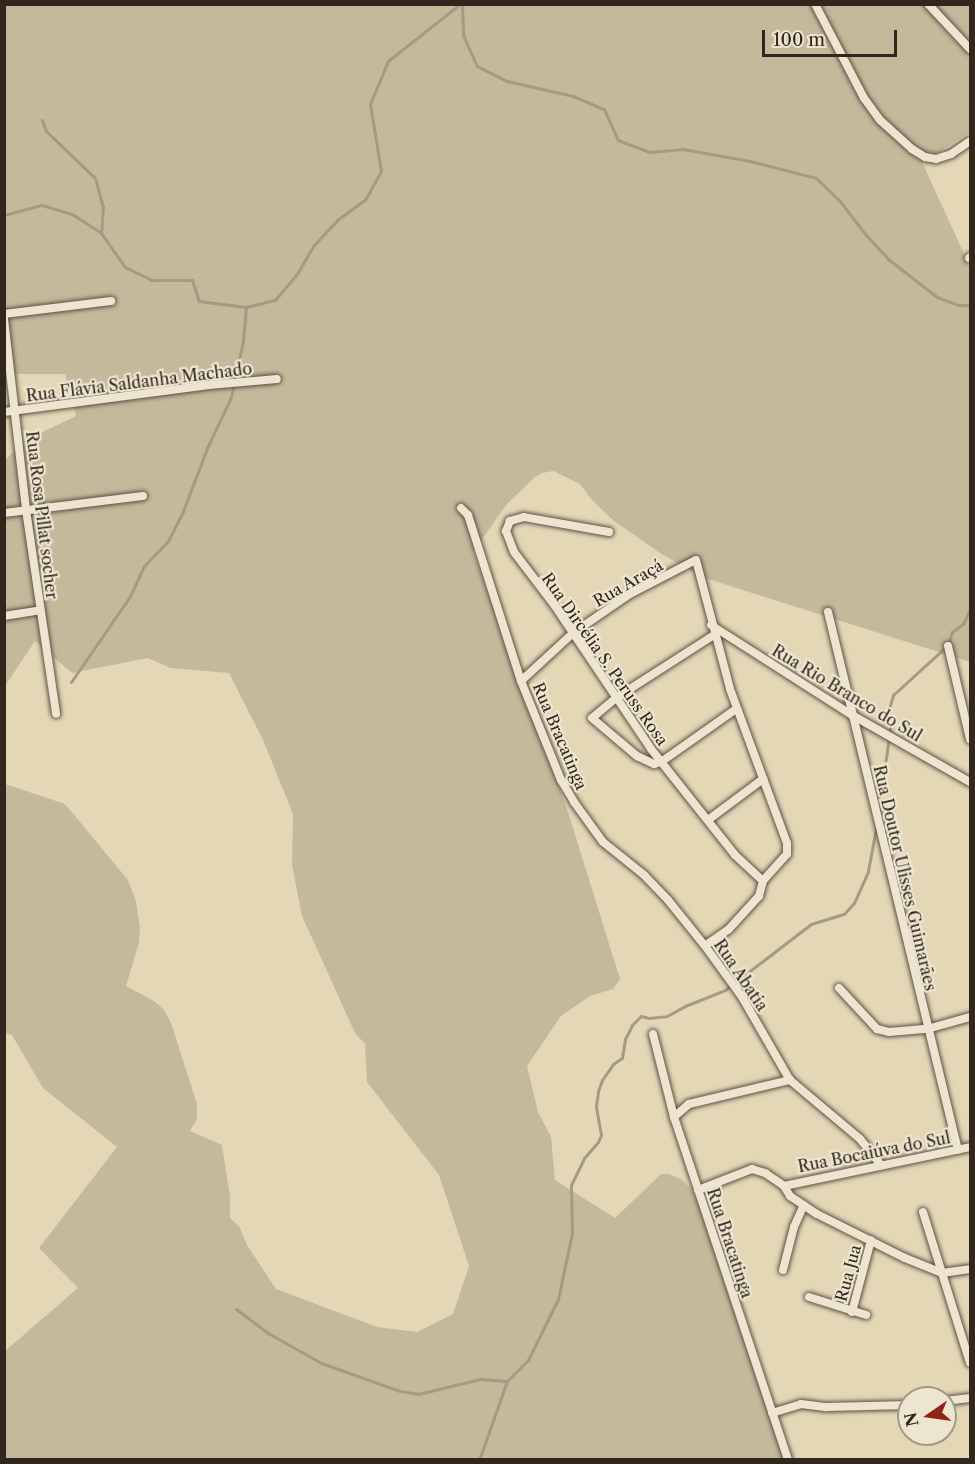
<!DOCTYPE html>
<html>
<head>
<meta charset="utf-8">
<style>
	body { margin:0 }
	#map { position:relative; width:975px; height:1464px; overflow:hidden; background:#e3d7b6; font-family:"Libre Caslon Text",serif }
	div>[style] { position:absolute }
	[style*='--x'] { left:calc(var(--x)*1px); top:calc(var(--y)*1px); width:calc(var(--w)*1px); rotate:calc(var(--a)*1deg) }
	.green>* { inset:0; background:#c5b99c }
	.stream>* { height:3px; margin:-1.5px; padding:0 1.5px; transform-origin:1.5px; border-radius:1.5px; background:#a69b82 }
	.roads { filter:drop-shadow(0 0 2px #5e5343) drop-shadow(0 0 2px #5e5343) }
	.street>* { height:8px; margin:-4px; padding:0 4px; transform-origin:4px; border-radius:4px; background:#ede5d0 }
	span { translate:-50% -50%; white-space:nowrap; text-align:center; line-height:1.15; -webkit-text-stroke:4.5px #ede5d0; paint-order:stroke }
	.street-label { font-size:16px; color:#31271d }
	.frame { position:absolute; inset:0; border:6px solid #31271d; pointer-events:none }
	.north { position:absolute; left:897px; top:1386px; width:60px; height:60px; box-sizing:border-box; background:#ede5d0; border:2px solid #a29988; border-radius:50%; rotate:257deg; font-size:16px; font-weight:700; line-height:24px; text-align:center; color:#31271d }
	.north::after { content:''; display:block; margin:auto; width:21px; height:27px; background:#8f2418; clip-path:polygon(50% 0,100% 100%,50% 72%,0 100%) }
	.scale { position:absolute; left:762px; top:30px; width:135px; height:27px; box-sizing:border-box; border:3px solid #31271d; border-top:0; padding-left:8px; font-size:18px; line-height:21px; white-space:nowrap; color:#31271d; -webkit-text-stroke:4px #ede5d0; paint-order:stroke }
</style>
</head>
<body>
<div id="map">
	<div class="green">
		<i style="clip-path:polygon(5px 5px,970px 5px,970px 132px,922px 162px,970px 267px,970px 662px,702px 577px,660px 553px,614px 521px,592px 500px,580px 484px,553px 471px,542px 473px,535px 477px,507px 504px,473px 552px,568px 812px,620px 979px,613px 989px,590px 996px,561px 1016px,527px 1066px,538px 1112px,551px 1137px,555px 1180px,615px 1218px,661px 1174px,669px 1174px,681px 1179px,691px 1189px,698px 1203px,783px 1459px,5px 1459px,5px 1351px,78px 1288px,39px 1248px,117px 1147px,43px 1088px,12px 1035px,5px 1033px,5px 784px,65px 804px,128px 880px,136px 901px,140px 928px,139px 943px,126px 986px,154px 1001px,164px 1010px,171px 1023px,197px 1104px,197px 1119px,190px 1131px,222px 1145px,230px 1196px,230px 1218px,239px 1226px,247px 1245px,276px 1289px,377px 1327px,417px 1332px,453px 1314px,469px 1266px,439px 1175px,367px 1082px,365px 1044px,355px 1033px,302px 916px,292px 865px,293px 814px,263px 740px,229px 673px,170px 668px,148px 658px,72px 673px,35px 641px,5px 686px,5px 460px,24px 441px,76px 416px,65px 374px,5px 374px)"></i>
	</div>
	<div class="stream">
		<i style="--x:462;--y:4;--w:31;--a:88"></i>
		<i style="--x:463;--y:35;--w:34;--a:66"></i>
		<i style="--x:477;--y:66;--w:34;--a:27"></i>
		<i style="--x:507;--y:81;--w:68;--a:12.8"></i>
		<i style="--x:573;--y:96;--w:34;--a:23"></i>
		<i style="--x:604;--y:109;--w:34;--a:66"></i>
		<i style="--x:618;--y:140;--w:34;--a:21"></i>
		<i style="--x:650;--y:152;--w:33;--a:-5"></i>
		<i style="--x:683;--y:149;--w:68;--a:10.2"></i>
		<i style="--x:750;--y:161;--w:68;--a:14.4"></i>
		<i style="--x:816;--y:178;--w:33;--a:44"></i>
		<i style="--x:840;--y:201;--w:41;--a:52.9"></i>
		<i style="--x:865;--y:234;--w:34;--a:47"></i>
		<i style="--x:888;--y:259;--w:62;--a:37.8"></i>
		<i style="--x:937;--y:297;--w:22;--a:21"></i>
		<i style="--x:958;--y:305;--w:12;--a:0"></i>
		<i style="--x:42;--y:120;--w:12;--a:70"></i>
		<i style="--x:46;--y:131;--w:68;--a:43.8"></i>
		<i style="--x:95;--y:178;--w:30;--a:75"></i>
		<i style="--x:103;--y:207;--w:26;--a:94"></i>
		<i style="--x:4;--y:215;--w:39;--a:-15"></i>
		<i style="--x:42;--y:205;--w:31;--a:17"></i>
		<i style="--x:72;--y:214;--w:35;--a:33"></i>
		<i style="--x:101;--y:233;--w:42;--a:54.8"></i>
		<i style="--x:125;--y:267;--w:30;--a:26"></i>
		<i style="--x:152;--y:280;--w:40;--a:0"></i>
		<i style="--x:192;--y:280;--w:22;--a:72"></i>
		<i style="--x:199;--y:301;--w:47;--a:7.3"></i>
		<i style="--x:246;--y:307;--w:30;--a:-14"></i>
		<i style="--x:275;--y:300;--w:34;--a:-50"></i>
		<i style="--x:297;--y:274;--w:34;--a:-60"></i>
		<i style="--x:314;--y:245;--w:34;--a:-47"></i>
		<i style="--x:337;--y:220;--w:34;--a:-36"></i>
		<i style="--x:365;--y:200;--w:33;--a:-61"></i>
		<i style="--x:381;--y:171;--w:68;--a:-99.3"></i>
		<i style="--x:370;--y:104;--w:47;--a:-67.3"></i>
		<i style="--x:388;--y:61;--w:92;--a:-38.4"></i>
		<i style="--x:71;--y:682;--w:104;--a:-55.5"></i>
		<i style="--x:130;--y:596;--w:33;--a:-65"></i>
		<i style="--x:144;--y:566;--w:35;--a:-46"></i>
		<i style="--x:168;--y:541;--w:34;--a:-63"></i>
		<i style="--x:183;--y:511;--w:67;--a:-69.1"></i>
		<i style="--x:207;--y:448;--w:56;--a:-64.8"></i>
		<i style="--x:231;--y:397;--w:57;--a:-77.9"></i>
		<i style="--x:243;--y:341;--w:34;--a:-85"></i>
		<i style="--x:879;--y:808;--w:79;--a:-82"></i>
		<i style="--x:890;--y:730;--w:21;--a:-93"></i>
		<i style="--x:889;--y:709;--w:15;--a:-74"></i>
		<i style="--x:893;--y:695;--w:74;--a:-42.3"></i>
		<i style="--x:948;--y:645;--w:14;--a:-73"></i>
		<i style="--x:952;--y:632;--w:14;--a:-36"></i>
		<i style="--x:963;--y:624;--w:17;--a:-65"></i>
		<i style="--x:236;--y:1309;--w:40;--a:37"></i>
		<i style="--x:268;--y:1333;--w:61;--a:29.5"></i>
		<i style="--x:321;--y:1363;--w:84;--a:19.5"></i>
		<i style="--x:400;--y:1391;--w:18;--a:9"></i>
		<i style="--x:418;--y:1394;--w:64;--a:-13.6"></i>
		<i style="--x:480;--y:1379;--w:27;--a:4"></i>
		<i style="--x:479;--y:1460;--w:84;--a:-70.5"></i>
		<i style="--x:507;--y:1381;--w:30;--a:-45"></i>
		<i style="--x:528;--y:1360;--w:68;--a:-63.8"></i>
		<i style="--x:558;--y:1299;--w:67;--a:-78"></i>
		<i style="--x:572;--y:1233;--w:48;--a:-91.2"></i>
		<i style="--x:571;--y:1185;--w:30;--a:-64"></i>
		<i style="--x:584;--y:1158;--w:21;--a:-49"></i>
		<i style="--x:598;--y:1142;--w:8;--a:-67"></i>
		<i style="--x:601;--y:1135;--w:29;--a:-100"></i>
		<i style="--x:596;--y:1106;--w:15;--a:-82"></i>
		<i style="--x:598;--y:1091;--w:12;--a:-70"></i>
		<i style="--x:602;--y:1080;--w:19;--a:-55"></i>
		<i style="--x:613;--y:1064;--w:11;--a:-34"></i>
		<i style="--x:622;--y:1058;--w:19;--a:-81"></i>
		<i style="--x:625;--y:1039;--w:16;--a:-63"></i>
		<i style="--x:632;--y:1025;--w:13;--a:-45"></i>
		<i style="--x:641;--y:1016;--w:8;--a:14"></i>
		<i style="--x:649;--y:1018;--w:18;--a:-6"></i>
		<i style="--x:667;--y:1016;--w:21;--a:-29"></i>
		<i style="--x:685;--y:1006;--w:43;--a:-21.8"></i>
		<i style="--x:725;--y:990;--w:108;--a:-37.5"></i>
		<i style="--x:811;--y:924;--w:34;--a:-17"></i>
		<i style="--x:844;--y:914;--w:15;--a:-48"></i>
		<i style="--x:854;--y:903;--w:35;--a:-66"></i>
		<i style="--x:868;--y:871;--w:49;--a:-79.4"></i>
	</div>
	<div class="roads">
		<div class="street">
			<i style="--x:815;--y:4;--w:106;--a:62.5"></i>
			<i style="--x:864;--y:98;--w:27;--a:54"></i>
			<i style="--x:880;--y:120;--w:43;--a:42.2"></i>
			<i style="--x:912;--y:149;--w:15;--a:32"></i>
			<i style="--x:925;--y:157;--w:11;--a:10"></i>
			<i style="--x:936;--y:159;--w:16;--a:-18"></i>
			<i style="--x:951;--y:154;--w:23;--a:-34"></i>
			<i style="--x:928;--y:4;--w:62;--a:47"></i>
			<i style="--x:969;--y:258;--w:1;--a:-45"></i>
			<i style="--x:4;--y:314;--w:108;--a:-6.9"></i>
			<i style="--x:4;--y:319;--w:192;--a:83.4"></i>
			<i style="--x:26;--y:510;--w:206;--a:81.6"></i>
			<i style="--x:4;--y:412;--w:207;--a:-7.5"></i>
			<i style="--x:209;--y:385;--w:68;--a:-5"></i>
			<i style="--x:461;--y:508;--w:10;--a:45"></i>
			<i style="--x:468;--y:515;--w:174;--a:72.3"></i>
			<i style="--x:521;--y:681;--w:107;--a:68"></i>
			<i style="--x:561;--y:780;--w:26;--a:59"></i>
			<i style="--x:574;--y:802;--w:49;--a:54.1"></i>
			<i style="--x:603;--y:842;--w:53;--a:38.8"></i>
			<i style="--x:644;--y:875;--w:35;--a:46"></i>
			<i style="--x:668;--y:900;--w:59;--a:51.2"></i>
			<i style="--x:705;--y:946;--w:63;--a:54"></i>
			<i style="--x:742;--y:997;--w:96;--a:60"></i>
			<i style="--x:790;--y:1080;--w:92;--a:40.1"></i>
			<i style="--x:860;--y:1139;--w:33;--a:51"></i>
			<i style="--x:4;--y:513;--w:140;--a:-7"></i>
			<i style="--x:609;--y:532;--w:86;--a:-170"></i>
			<i style="--x:524;--y:517;--w:15;--a:164"></i>
			<i style="--x:510;--y:521;--w:11;--a:112"></i>
			<i style="--x:506;--y:531;--w:22;--a:69"></i>
			<i style="--x:514;--y:552;--w:68;--a:52.8"></i>
			<i style="--x:555;--y:606;--w:172;--a:56.1"></i>
			<i style="--x:651;--y:749;--w:135;--a:51.6"></i>
			<i style="--x:735;--y:855;--w:38;--a:43"></i>
			<i style="--x:828;--y:612;--w:553;--a:76.42"></i>
			<i style="--x:4;--y:616;--w:36;--a:-9"></i>
			<i style="--x:711;--y:625;--w:167;--a:32.6"></i>
			<i style="--x:852;--y:715;--w:136;--a:29.6"></i>
			<i style="--x:714;--y:635;--w:117;--a:147.3"></i>
			<i style="--x:616;--y:698;--w:31;--a:140"></i>
			<i style="--x:592;--y:718;--w:59;--a:40.2"></i>
			<i style="--x:637;--y:756;--w:19;--a:25"></i>
			<i style="--x:654;--y:764;--w:7;--a:-16"></i>
			<i style="--x:661;--y:762;--w:92;--a:-35.2"></i>
			<i style="--x:948;--y:646;--w:96;--a:76.7"></i>
			<i style="--x:521;--y:681;--w:71;--a:-42.7"></i>
			<i style="--x:573;--y:633;--w:69;--a:-34.4"></i>
			<i style="--x:630;--y:594;--w:74;--a:-27.3"></i>
			<i style="--x:696;--y:560;--w:133;--a:75.2"></i>
			<i style="--x:730;--y:689;--w:164;--a:69.7"></i>
			<i style="--x:787;--y:843;--w:11;--a:90"></i>
			<i style="--x:787;--y:854;--w:36;--a:132"></i>
			<i style="--x:763;--y:881;--w:16;--a:105"></i>
			<i style="--x:759;--y:896;--w:45;--a:132.3"></i>
			<i style="--x:729;--y:929;--w:29;--a:145"></i>
			<i style="--x:708;--y:820;--w:69;--a:-36.7"></i>
			<i style="--x:839;--y:988;--w:56;--a:47.2"></i>
			<i style="--x:877;--y:1029;--w:12;--a:14"></i>
			<i style="--x:889;--y:1032;--w:38;--a:-5"></i>
			<i style="--x:927;--y:1029;--w:45;--a:-15.6"></i>
			<i style="--x:653;--y:1034;--w:86;--a:75.8"></i>
			<i style="--x:674;--y:1117;--w:361;--a:71.6"></i>
			<i style="--x:674;--y:1117;--w:20;--a:-41"></i>
			<i style="--x:689;--y:1104;--w:104;--a:-13.4"></i>
			<i style="--x:784;--y:1186;--w:190;--a:-11.8"></i>
			<i style="--x:698;--y:1190;--w:58;--a:-21.3"></i>
			<i style="--x:752;--y:1169;--w:14;--a:17"></i>
			<i style="--x:765;--y:1173;--w:23;--a:34"></i>
			<i style="--x:784;--y:1186;--w:12;--a:59"></i>
			<i style="--x:790;--y:1196;--w:32;--a:34"></i>
			<i style="--x:817;--y:1214;--w:98;--a:26.6"></i>
			<i style="--x:905;--y:1258;--w:40;--a:22"></i>
			<i style="--x:942;--y:1273;--w:28;--a:-8"></i>
			<i style="--x:923;--y:1212;--w:158;--a:72.7"></i>
			<i style="--x:783;--y:1270;--w:44;--a:-75.7"></i>
			<i style="--x:794;--y:1227;--w:24;--a:-66"></i>
			<i style="--x:809;--y:1297;--w:60;--a:17.5"></i>
			<i style="--x:852;--y:1312;--w:74;--a:-75.2"></i>
			<i style="--x:945;--y:1401;--w:25;--a:-7"></i>
			<i style="--x:772;--y:1413;--w:30;--a:-17"></i>
			<i style="--x:801;--y:1404;--w:26;--a:7"></i>
			<i style="--x:827;--y:1407;--w:82;--a:-1.4"></i>
		</div>
	</div>
	<div class="street-label">
		<span style="left:139px;top:382px;rotate:-7deg">Rua Flávia Saldanha Machado</span>
		<span style="left:42px;top:515px;rotate:83deg">Rua Rosa Pillat socher</span>
		<span style="left:628px;top:583px;rotate:-30deg">Rua Araçá</span>
		<span style="left:605px;top:659px;rotate:55deg">Rua Dircélia S. Peruss Rosa</span>
		<span style="left:847px;top:693px;rotate:31deg">Rua Rio Branco do Sul</span>
		<span style="left:560px;top:736px;rotate:67deg">Rua Bracatinga</span>
		<span style="left:905px;top:878px;rotate:77deg">Rua Doutor Ulisses Guimarães</span>
		<span style="left:741px;top:975px;rotate:56deg">Rua Abatia</span>
		<span style="left:874px;top:1152px;rotate:-11deg">Rua Bocaiúva do Sul</span>
		<span style="left:730px;top:1243px;rotate:72deg">Rua Bracatinga</span>
		<span style="left:848px;top:1273px;rotate:-75deg">Rua Jua</span>
	</div>
	<div class="frame"></div>
	<div class="north">N</div>
	<div class="scale">100 m</div>
</div>
</body>
</html>
